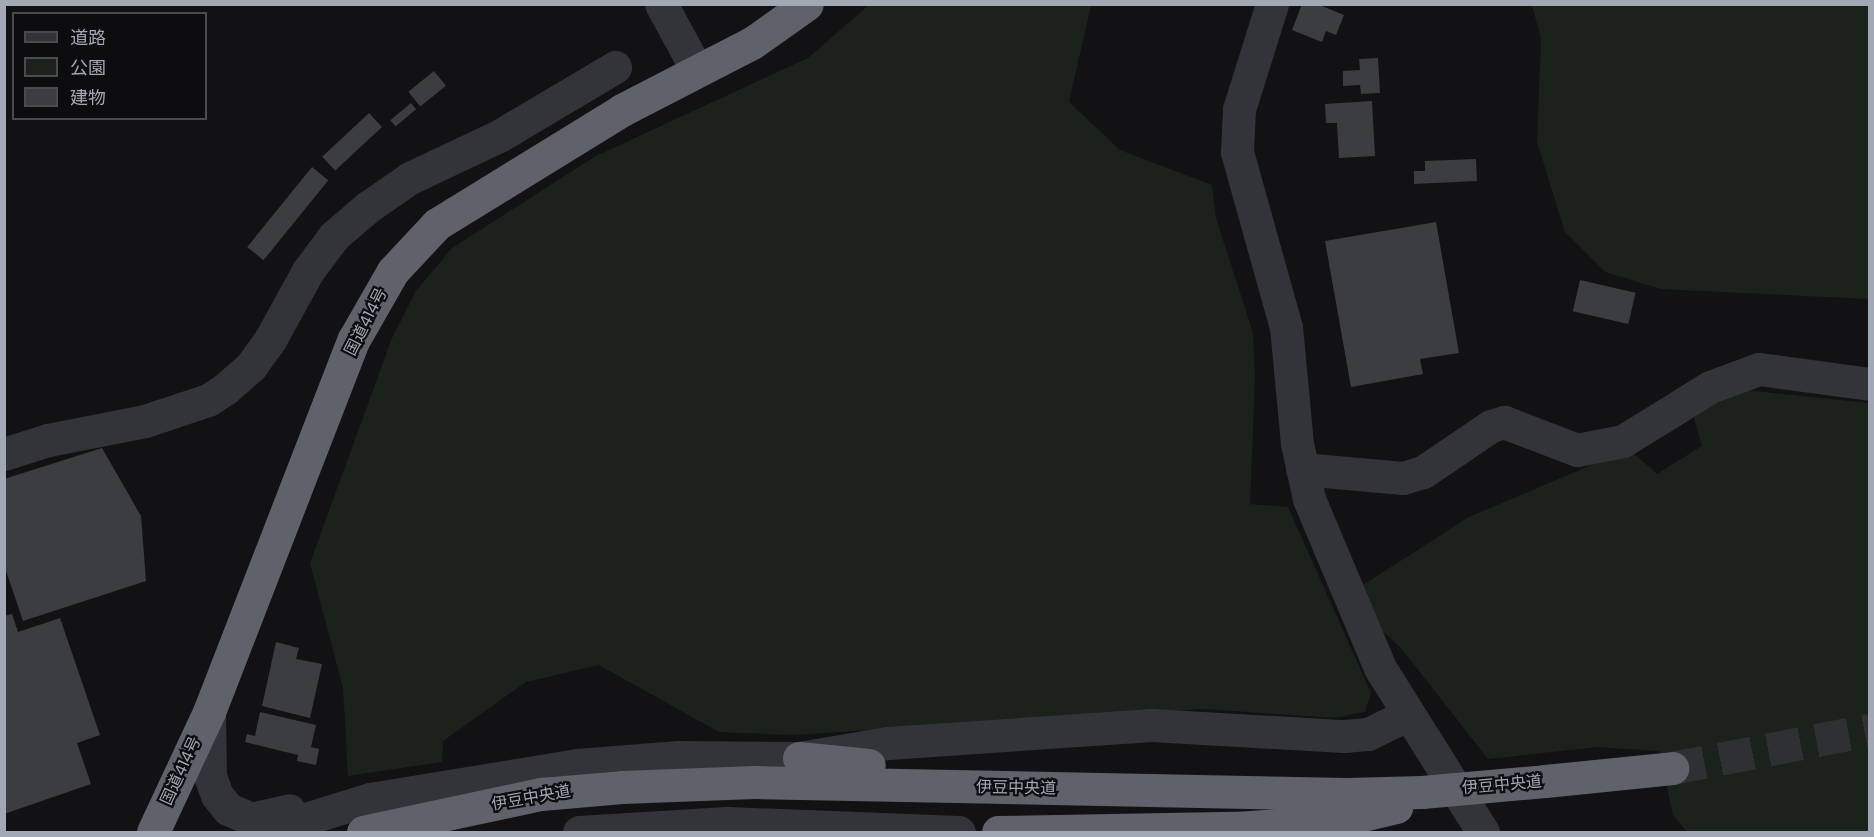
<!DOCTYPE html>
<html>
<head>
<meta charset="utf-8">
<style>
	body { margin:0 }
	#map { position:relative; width:1874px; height:837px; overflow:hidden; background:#121214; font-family:Poppins,"Noto Sans JP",sans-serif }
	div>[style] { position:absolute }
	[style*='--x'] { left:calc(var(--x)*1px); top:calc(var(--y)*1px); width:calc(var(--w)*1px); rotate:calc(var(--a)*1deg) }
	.green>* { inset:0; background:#1a221b }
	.building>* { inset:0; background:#3c3d41; transform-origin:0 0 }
	.highway-tunnel>* { height:33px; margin-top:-16.5px; transform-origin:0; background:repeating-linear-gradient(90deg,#2f3034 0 33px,transparent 0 49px) }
	.minor>* { height:33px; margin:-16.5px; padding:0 16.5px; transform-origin:16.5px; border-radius:16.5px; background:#333439 }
	.highway>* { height:33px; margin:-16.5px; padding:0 16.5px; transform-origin:16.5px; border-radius:16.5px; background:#5f626a }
	.highway-bridge>* { height:33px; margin:-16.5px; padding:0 16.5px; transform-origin:16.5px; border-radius:16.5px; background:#5f626a }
	span { translate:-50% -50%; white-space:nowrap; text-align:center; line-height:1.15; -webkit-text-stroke:4.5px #0d0d0f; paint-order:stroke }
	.street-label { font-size:16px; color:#a3a8b5 }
	.frame { position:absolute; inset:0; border:6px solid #a3a8b5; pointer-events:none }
	.legend { position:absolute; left:12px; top:12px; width:195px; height:108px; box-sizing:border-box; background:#0d0d0f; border:2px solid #494b51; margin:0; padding:8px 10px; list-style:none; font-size:18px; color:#a3a8b5 }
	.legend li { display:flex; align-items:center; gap:12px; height:30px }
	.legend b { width:30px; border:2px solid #494b51 }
</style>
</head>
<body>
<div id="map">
	<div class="green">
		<i style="clip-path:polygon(869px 5px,1091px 5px,1069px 102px,1120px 150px,1212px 185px,1216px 218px,1253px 333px,1255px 378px,1250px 504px,1288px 507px,1371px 693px,1365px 712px,1334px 718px,1203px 709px,792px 735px,719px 732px,599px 665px,526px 682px,443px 741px,442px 762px,348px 776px,343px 688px,310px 563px,392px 338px,416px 291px,452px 248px,596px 156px,808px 58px)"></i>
		<i style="clip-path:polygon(1532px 5px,1869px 5px,1869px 299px,1661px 289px,1605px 272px,1565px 232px,1537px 142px,1541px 38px)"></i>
		<i style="clip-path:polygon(1736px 389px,1869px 403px,1869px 832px,1687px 832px,1673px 815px,1659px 751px,1597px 747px,1488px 759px,1401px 648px,1378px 627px,1363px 585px,1469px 517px,1629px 449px,1657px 474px,1702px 446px,1694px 418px,1715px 396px)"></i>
	</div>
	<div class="building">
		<i style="clip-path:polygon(1302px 4px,1317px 4px,1344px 15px,1336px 35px,1326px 31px,1322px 42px,1292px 30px)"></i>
		<i style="clip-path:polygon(1378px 58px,1380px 93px,1361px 94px,1360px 85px,1343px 86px,1343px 71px,1360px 70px,1359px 59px)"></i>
		<i style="left:434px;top:71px;width:19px;height:33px;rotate:51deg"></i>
		<i style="clip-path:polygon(1372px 101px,1375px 156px,1339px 158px,1337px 123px,1326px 123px,1325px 104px)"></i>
		<i style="left:411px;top:103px;width:8px;height:27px;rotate:50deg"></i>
		<i style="left:369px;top:113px;width:19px;height:64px;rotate:47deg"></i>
		<i style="clip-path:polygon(1476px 159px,1477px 181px,1414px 184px,1414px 171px,1425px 171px,1425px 161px)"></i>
		<i style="left:312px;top:167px;width:21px;height:103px;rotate:39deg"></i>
		<i style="clip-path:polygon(1436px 222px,1459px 353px,1420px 359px,1423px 374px,1351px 387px,1325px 241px)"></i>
		<i style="left:1580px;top:280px;width:57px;height:32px;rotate:13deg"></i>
		<i style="clip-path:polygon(102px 448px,141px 516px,146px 581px,23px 621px,4px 565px,4px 479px)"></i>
		<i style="clip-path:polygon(12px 614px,18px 632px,60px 618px,100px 735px,77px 743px,91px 784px,4px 814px,4px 616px)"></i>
		<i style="clip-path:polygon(276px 642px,299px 648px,296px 659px,322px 664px,310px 718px,262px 706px)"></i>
		<i style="clip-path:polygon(260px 712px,316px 725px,311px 747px,319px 749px,316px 765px,297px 761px,298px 755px,245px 742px,247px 734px,255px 736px)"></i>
	</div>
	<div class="highway-tunnel">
		<i style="--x:1672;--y:768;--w:202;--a:-10.9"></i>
	</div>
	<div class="minor">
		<i style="--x:661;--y:4;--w:75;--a:61.4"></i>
		<i style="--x:1272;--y:4;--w:110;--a:107.4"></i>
		<i style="--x:1239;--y:109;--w:43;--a:92.7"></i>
		<i style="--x:1237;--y:152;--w:182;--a:74.4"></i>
		<i style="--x:1286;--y:327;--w:117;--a:84.6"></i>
		<i style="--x:1297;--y:443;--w:57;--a:77.9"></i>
		<i style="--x:1309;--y:499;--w:183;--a:67.2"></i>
		<i style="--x:1380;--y:668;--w:194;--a:57.9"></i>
		<i style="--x:4;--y:454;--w:46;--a:-17.7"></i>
		<i style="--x:48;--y:440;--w:99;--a:-11.1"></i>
		<i style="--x:145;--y:421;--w:66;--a:-18.4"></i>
		<i style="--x:208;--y:400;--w:20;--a:-33"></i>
		<i style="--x:225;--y:389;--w:35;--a:-41"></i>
		<i style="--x:251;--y:366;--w:34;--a:-54"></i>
		<i style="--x:271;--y:338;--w:77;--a:-61.1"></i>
		<i style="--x:308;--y:271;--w:44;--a:-53.4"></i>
		<i style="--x:334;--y:236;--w:45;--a:-40.5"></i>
		<i style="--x:368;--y:207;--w:51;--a:-34.6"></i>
		<i style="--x:410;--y:178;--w:98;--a:-25.3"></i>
		<i style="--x:499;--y:136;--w:135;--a:-30.7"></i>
		<i style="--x:1302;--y:469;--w:101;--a:5.1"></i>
		<i style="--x:1403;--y:478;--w:21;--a:-17"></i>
		<i style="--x:1423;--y:472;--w:82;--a:-34.1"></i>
		<i style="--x:1491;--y:426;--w:14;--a:-17"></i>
		<i style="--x:1504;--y:422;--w:78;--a:21"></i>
		<i style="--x:1577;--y:450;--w:47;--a:-11.1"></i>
		<i style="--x:1623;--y:441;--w:102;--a:-31.8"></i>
		<i style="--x:1710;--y:387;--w:52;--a:-20.2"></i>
		<i style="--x:1759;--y:369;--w:112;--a:7.7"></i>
		<i style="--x:209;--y:712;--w:64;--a:89.1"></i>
		<i style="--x:210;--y:776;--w:20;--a:70"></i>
		<i style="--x:217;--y:795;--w:18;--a:52"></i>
		<i style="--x:228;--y:809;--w:25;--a:23"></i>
		<i style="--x:251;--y:819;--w:39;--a:-13"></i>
		<i style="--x:263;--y:832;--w:112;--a:-17.1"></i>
		<i style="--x:370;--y:799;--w:210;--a:-9.3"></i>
		<i style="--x:577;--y:765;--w:102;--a:-4.5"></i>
		<i style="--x:679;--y:757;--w:120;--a:0.5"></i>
		<i style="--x:799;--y:758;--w:90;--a:-9.6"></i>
		<i style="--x:888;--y:743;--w:264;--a:-3.9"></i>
		<i style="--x:1151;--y:725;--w:193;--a:3.3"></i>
		<i style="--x:1344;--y:736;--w:24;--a:-5"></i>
		<i style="--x:1368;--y:734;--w:43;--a:-26"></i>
		<i style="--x:579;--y:832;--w:148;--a:-3.5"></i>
		<i style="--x:727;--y:823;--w:232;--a:2.2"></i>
	</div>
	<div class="highway">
		<i style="--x:799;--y:758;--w:70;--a:5.7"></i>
		<i style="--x:1545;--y:781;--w:128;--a:-5.8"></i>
		<i style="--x:153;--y:832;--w:132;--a:-65"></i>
		<i style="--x:209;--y:712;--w:400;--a:-68.8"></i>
		<i style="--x:354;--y:339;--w:78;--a:-60.2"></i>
		<i style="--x:393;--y:271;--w:64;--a:-46.9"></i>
		<i style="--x:437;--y:224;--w:217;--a:-31.6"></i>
		<i style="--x:622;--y:110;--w:146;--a:-27.3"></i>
		<i style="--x:752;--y:43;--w:67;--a:-35.3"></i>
		<i style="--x:363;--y:832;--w:182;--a:-12.1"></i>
		<i style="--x:541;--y:794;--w:81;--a:-4.9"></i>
		<i style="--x:622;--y:787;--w:132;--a:-2.2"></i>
		<i style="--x:754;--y:782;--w:593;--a:1.16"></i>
		<i style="--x:1347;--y:794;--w:75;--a:-1.5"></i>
		<i style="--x:998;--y:832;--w:237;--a:-1"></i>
		<i style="--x:1235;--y:828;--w:102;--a:-3.9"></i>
		<i style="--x:1337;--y:821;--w:61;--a:-13.3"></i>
	</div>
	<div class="highway-bridge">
		<i style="--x:1422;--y:792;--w:123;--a:-5.1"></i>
	</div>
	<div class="street-label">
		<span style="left:366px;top:322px;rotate:-63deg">国道414号</span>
		<span style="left:181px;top:771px;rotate:-65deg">国道414号</span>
		<span style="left:1502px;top:785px;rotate:-5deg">伊豆中央道</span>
		<span style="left:1016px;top:788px;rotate:1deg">伊豆中央道</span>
		<span style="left:531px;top:798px;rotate:-10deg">伊豆中央道</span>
	</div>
	<div class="frame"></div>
	<ul class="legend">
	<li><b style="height:8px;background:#333439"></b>道路</li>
	<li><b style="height:16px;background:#1a221b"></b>公園</li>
	<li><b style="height:16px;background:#3c3d41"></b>建物</li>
	</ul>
</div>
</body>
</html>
